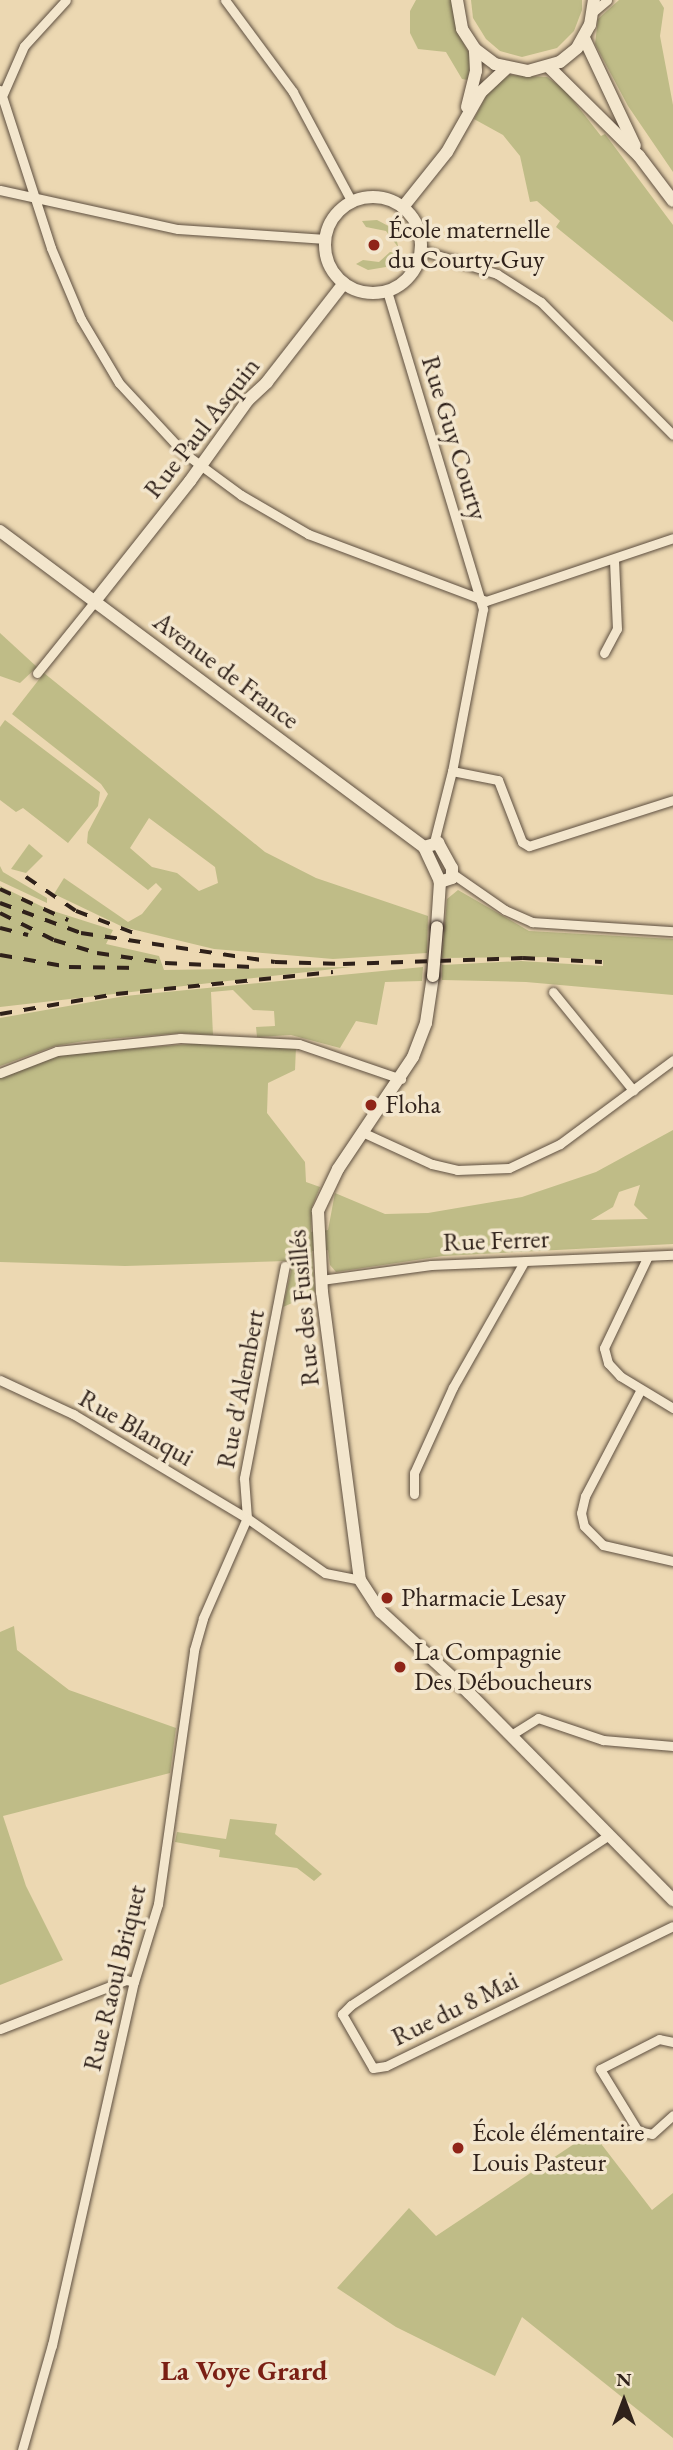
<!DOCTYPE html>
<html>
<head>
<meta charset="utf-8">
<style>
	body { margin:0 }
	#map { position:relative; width:673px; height:2450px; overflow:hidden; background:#ecd8b2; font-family:"EB Garamond",serif }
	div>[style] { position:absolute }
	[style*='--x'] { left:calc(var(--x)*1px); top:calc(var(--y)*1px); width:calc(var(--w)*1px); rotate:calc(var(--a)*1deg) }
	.green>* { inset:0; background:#bfbc87 }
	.roads { filter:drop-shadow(0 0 2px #5e4f40) drop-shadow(0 0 2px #5e4f40) }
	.street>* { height:9px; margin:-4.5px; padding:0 4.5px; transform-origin:4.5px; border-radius:4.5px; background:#f3e6cd }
	.secondary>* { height:12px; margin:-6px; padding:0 6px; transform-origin:6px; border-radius:6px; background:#f3e6cd }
	.secondary>.ring { margin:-6px; padding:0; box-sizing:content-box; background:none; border:12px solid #f3e6cd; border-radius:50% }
	.rail>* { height:3.5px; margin-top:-1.75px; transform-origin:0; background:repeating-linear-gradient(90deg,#2f211a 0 12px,transparent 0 24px) }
	.bridges { filter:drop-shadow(0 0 2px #2f211a) drop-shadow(0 0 2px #2f211a) }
	.secondary-bridge>* { height:12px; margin:-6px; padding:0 6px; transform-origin:6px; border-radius:6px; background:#f3e6cd }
	.dots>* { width:19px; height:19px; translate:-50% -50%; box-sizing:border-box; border:4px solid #f3e6cd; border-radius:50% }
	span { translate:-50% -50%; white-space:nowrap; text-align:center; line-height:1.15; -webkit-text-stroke:7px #f3e6cd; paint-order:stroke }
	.poi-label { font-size:26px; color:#2f211a }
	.left { translate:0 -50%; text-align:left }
	.street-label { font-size:26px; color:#2f211a }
	.neighbourhood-label { font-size:28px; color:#7a1f14; font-weight:700 }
	.north { position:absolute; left:589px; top:2366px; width:70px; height:70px; -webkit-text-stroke:5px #f3e6cd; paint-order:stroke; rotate:0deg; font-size:19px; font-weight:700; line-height:28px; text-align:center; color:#2f211a }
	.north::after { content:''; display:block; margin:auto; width:24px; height:32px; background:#2f211a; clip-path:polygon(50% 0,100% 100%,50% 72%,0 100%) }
</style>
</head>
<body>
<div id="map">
	<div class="green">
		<i style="clip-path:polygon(416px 0,451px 0,457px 31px,471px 57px,468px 80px,462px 79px,446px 52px,418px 49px,410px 33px,410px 11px)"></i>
		<i style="clip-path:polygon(471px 0,582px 0,582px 10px,574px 31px,557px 48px,522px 57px,500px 51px,486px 39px,473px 18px)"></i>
		<i style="clip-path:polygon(619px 0,659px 0,664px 8px,660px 36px,673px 105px,673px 172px,628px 106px,595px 44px,598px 19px)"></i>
		<i style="clip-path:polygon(509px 75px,547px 77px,565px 90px,601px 136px,605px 134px,673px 225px,673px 322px,556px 227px,560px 221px,537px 201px,530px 202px,520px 156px,503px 135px,474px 119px,488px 92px)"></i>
		<i style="clip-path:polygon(377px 220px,394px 229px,399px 250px,386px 267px,368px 270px,356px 264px,363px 260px,379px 262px,390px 252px,397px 253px,398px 247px,386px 231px,366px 227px,362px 221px)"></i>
		<i style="clip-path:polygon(0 633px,37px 667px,20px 683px,0 676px)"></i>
		<i style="clip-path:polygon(evenodd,44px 673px,265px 852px,316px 878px,428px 916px,427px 953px,333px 959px,214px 949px,123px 927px,54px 894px,64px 878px,128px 922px,142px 914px,162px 889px,156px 883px,148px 890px,87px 843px,88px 832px,108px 794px,101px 784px,12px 714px,44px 673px,149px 818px,215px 867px,218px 883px,199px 891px,177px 873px,152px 867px,130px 848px,149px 818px)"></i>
		<i style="clip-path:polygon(5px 720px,100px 792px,98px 806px,68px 843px,23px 808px,16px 812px,0 800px,0 727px)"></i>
		<i style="clip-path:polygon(29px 844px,43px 856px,26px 873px,11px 869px)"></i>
		<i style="clip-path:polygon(0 866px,3px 872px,47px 898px,47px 903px,0 881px)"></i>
		<i style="clip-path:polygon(0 886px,47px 909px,113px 930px,106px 944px,159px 956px,164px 970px,351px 967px,0 1007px)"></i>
		<i style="clip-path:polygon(458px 890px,529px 931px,673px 939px,673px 995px,526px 982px,442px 980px,442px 965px,521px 961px,603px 966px,603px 960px,550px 957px,442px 958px,447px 899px)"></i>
		<i style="clip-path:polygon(423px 967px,422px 981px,385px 982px,377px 1025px,356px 1021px,340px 1048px,291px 1035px,257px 1037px,256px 1027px,275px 1026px,274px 1011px,253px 1010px,233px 990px,211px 992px,213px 1035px,180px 1033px,84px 1041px,55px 1046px,0 1066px,0 1018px,125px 996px)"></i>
		<i style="clip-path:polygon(evenodd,215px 1042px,296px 1047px,295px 1070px,268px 1083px,267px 1113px,305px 1162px,306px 1182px,320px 1187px,312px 1207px,311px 1232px,328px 1230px,335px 1193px,385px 1214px,428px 1213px,522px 1197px,596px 1172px,673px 1130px,673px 1244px,443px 1256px,336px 1272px,330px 1265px,328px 1250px,312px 1251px,315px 1293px,283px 1307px,291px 1271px,287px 1261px,125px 1266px,0 1262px,0 1077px,65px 1054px,215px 1042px,640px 1185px,634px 1205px,648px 1219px,591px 1220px,613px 1207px,619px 1192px,640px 1185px)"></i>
		<i style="clip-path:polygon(14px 1626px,17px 1650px,69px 1690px,176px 1728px,170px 1773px,3px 1816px,26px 1886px,63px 1960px,0 1985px,0 1632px)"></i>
		<i style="clip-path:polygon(230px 1819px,277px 1824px,275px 1834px,322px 1874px,314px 1881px,297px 1868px,219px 1857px,220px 1850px,175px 1842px,177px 1832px,226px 1839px)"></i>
		<i style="clip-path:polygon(592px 2132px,652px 2210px,673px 2193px,673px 2438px,522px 2317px,495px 2376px,396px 2327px,337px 2288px,409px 2208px,436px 2236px)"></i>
	</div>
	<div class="roads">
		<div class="street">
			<i style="--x:225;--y:0;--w:114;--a:53.5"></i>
			<i style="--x:293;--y:92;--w:125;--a:61.8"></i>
			<i style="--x:594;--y:11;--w:17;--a:-40"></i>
			<i style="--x:0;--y:90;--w:166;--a:72.1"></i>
			<i style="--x:51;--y:248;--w:77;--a:67.1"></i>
			<i style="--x:81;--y:319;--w:74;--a:59.3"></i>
			<i style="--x:119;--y:383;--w:96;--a:47.1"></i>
			<i style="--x:184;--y:453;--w:71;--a:36.4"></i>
			<i style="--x:241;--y:495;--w:78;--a:30.2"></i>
			<i style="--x:308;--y:534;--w:190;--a:20.6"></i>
			<i style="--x:486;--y:601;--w:197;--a:-18.6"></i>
			<i style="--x:3;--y:94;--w:52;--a:-66.4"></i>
			<i style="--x:24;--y:46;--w:62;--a:-47.6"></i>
			<i style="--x:0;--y:190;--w:182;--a:12.4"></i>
			<i style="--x:178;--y:229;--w:148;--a:3.9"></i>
			<i style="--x:421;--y:250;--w:80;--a:17.5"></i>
			<i style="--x:497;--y:274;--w:52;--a:32.5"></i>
			<i style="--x:541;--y:302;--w:187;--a:45.2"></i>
			<i style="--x:387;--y:291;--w:332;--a:73.2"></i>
			<i style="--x:483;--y:609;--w:165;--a:100.8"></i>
			<i style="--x:452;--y:771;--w:73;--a:104.2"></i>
			<i style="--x:604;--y:653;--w:27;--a:-62"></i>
			<i style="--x:617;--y:629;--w:69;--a:-92.5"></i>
			<i style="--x:37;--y:673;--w:92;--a:-51.1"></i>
			<i style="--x:452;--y:771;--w:47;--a:11.1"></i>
			<i style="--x:498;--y:780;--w:66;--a:68.8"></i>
			<i style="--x:522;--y:842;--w:8;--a:30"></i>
			<i style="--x:529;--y:846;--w:151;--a:-17.7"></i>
			<i style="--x:453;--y:874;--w:63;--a:34.7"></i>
			<i style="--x:505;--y:910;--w:30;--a:24"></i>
			<i style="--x:532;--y:922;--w:141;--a:3.7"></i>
			<i style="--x:553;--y:992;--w:127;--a:50.8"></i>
			<i style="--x:0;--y:1073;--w:61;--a:-21.1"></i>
			<i style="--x:57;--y:1051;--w:124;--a:-6"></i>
			<i style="--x:180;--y:1038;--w:119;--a:2.9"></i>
			<i style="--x:299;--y:1044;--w:108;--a:18.9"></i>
			<i style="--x:362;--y:1132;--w:77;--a:24.6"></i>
			<i style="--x:432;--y:1164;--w:26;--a:13"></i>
			<i style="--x:457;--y:1170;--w:52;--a:-2.2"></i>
			<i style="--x:509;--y:1168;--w:56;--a:-25.2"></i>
			<i style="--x:560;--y:1144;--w:141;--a:-36.6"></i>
			<i style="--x:648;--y:1256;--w:102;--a:115.6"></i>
			<i style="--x:604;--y:1348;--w:16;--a:75"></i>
			<i style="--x:608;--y:1363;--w:18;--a:47"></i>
			<i style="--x:620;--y:1376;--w:62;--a:31.1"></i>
			<i style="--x:321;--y:1280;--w:111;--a:-7.8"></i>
			<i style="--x:431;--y:1265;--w:242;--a:-2.4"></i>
			<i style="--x:0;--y:1380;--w:81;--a:25"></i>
			<i style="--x:73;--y:1414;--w:203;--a:30.9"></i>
			<i style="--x:247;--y:1518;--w:95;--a:35.2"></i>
			<i style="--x:325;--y:1573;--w:36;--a:11"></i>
			<i style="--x:640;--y:1391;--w:119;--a:117.6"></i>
			<i style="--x:585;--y:1496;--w:17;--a:103"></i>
			<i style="--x:581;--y:1513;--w:13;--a:77"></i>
			<i style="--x:584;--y:1526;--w:27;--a:45"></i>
			<i style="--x:603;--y:1545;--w:72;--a:12.9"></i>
			<i style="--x:414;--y:1494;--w:21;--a:-90"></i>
			<i style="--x:414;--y:1473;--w:94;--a:-65.6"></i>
			<i style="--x:453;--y:1387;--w:144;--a:-60.4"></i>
			<i style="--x:247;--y:1518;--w:40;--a:-94.3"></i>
			<i style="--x:244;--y:1478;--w:216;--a:-79.1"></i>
			<i style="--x:511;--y:1735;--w:32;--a:-32"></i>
			<i style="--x:538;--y:1718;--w:69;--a:18.7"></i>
			<i style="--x:603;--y:1740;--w:70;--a:4.9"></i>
			<i style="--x:609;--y:1835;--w:309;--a:146.6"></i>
			<i style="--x:351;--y:2005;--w:13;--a:135"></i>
			<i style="--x:342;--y:2014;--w:62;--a:60.1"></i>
			<i style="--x:373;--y:2068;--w:13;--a:-9"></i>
			<i style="--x:386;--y:2066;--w:319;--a:-26"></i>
			<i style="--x:0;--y:2029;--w:135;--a:-21.3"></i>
			<i style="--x:126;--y:1980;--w:8;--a:14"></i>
			<i style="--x:673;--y:2042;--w:14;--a:-168"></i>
			<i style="--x:659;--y:2039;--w:66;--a:153"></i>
			<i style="--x:600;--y:2069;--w:73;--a:58.5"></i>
			<i style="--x:638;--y:2131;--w:14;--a:12"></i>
			<i style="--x:652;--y:2134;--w:28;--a:-42"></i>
			<i style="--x:22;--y:2450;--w:109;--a:-74.1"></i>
			<i style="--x:52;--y:2345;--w:372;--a:-77.3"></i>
			<i style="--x:134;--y:1982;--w:82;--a:-72.9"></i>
			<i style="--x:158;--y:1904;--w:257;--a:-81.9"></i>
			<i style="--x:194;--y:1650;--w:33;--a:-74"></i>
			<i style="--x:203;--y:1618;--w:109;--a:-66.3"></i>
		</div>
		<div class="secondary">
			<i style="--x:457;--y:0;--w:29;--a:80"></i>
			<i style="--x:462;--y:29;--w:24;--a:57"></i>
			<i style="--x:475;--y:49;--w:25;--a:37"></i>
			<i style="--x:495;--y:64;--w:34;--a:12"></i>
			<i style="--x:528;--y:71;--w:33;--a:-16"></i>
			<i style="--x:560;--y:62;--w:22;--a:-39"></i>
			<i style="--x:577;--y:48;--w:26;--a:-61"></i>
			<i style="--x:590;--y:25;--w:25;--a:-81"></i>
			<i style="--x:584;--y:38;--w:119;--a:64.7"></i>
			<i style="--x:549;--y:67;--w:127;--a:44.7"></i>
			<i style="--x:639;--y:156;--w:56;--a:52.9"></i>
			<i style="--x:467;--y:107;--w:37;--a:-76"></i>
			<i style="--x:476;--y:71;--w:22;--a:-93"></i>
			<i class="ring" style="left:325px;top:197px;width:84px;height:84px"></i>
			<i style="--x:403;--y:207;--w:70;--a:-51.3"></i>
			<i style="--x:447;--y:152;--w:69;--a:-60.5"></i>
			<i style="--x:481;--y:92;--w:35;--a:-43"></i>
			<i style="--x:0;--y:531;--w:529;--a:36.7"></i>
			<i style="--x:95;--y:601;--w:153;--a:-51.6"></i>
			<i style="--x:190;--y:481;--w:100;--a:-54.4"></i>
			<i style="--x:248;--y:400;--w:26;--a:-43"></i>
			<i style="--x:267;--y:382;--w:125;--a:-52.1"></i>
			<i style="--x:424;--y:847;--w:38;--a:65"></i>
			<i style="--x:440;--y:882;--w:45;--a:93.8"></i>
			<i style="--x:424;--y:847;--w:15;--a:-16"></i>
			<i style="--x:438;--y:843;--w:29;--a:61"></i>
			<i style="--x:452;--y:868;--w:10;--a:90"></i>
			<i style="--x:452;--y:878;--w:13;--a:162"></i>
			<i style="--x:433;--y:976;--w:48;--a:98.5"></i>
			<i style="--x:426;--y:1023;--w:36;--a:111"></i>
			<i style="--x:413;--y:1057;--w:135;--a:123.8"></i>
			<i style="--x:338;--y:1169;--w:47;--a:115.5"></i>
			<i style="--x:318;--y:1211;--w:81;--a:87.2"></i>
			<i style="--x:322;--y:1292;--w:290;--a:82.5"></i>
			<i style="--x:360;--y:1580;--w:38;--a:57"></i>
			<i style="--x:381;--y:1612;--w:120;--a:42.6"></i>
			<i style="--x:469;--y:1693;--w:291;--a:45.4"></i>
		</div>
	</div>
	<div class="rail">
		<i style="--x:26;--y:877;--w:60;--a:34.2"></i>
		<i style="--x:76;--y:911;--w:62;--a:20.8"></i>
		<i style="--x:0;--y:889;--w:75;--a:24.5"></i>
		<i style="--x:0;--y:903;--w:86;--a:20.3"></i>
		<i style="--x:81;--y:933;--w:196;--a:8.5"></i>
		<i style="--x:275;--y:962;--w:68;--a:1.7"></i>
		<i style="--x:343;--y:964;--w:180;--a:-1.9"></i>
		<i style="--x:523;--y:958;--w:79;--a:2.9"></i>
		<i style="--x:0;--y:913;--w:60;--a:26.6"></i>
		<i style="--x:54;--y:940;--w:45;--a:16.8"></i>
		<i style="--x:97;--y:953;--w:69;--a:8.4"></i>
		<i style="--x:165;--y:963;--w:87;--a:2.6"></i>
		<i style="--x:0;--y:928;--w:29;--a:14"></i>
		<i style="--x:0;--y:955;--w:70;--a:9.9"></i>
		<i style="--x:69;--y:967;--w:71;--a:0.8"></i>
		<i style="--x:0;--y:1014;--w:118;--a:-9.8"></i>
		<i style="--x:116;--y:994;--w:218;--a:-5.8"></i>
	</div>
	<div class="bridges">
		<div class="secondary-bridge">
			<i style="--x:433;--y:976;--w:49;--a:-85.3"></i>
		</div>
	</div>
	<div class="dots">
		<i style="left:374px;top:245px;background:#8f2418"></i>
		<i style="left:371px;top:1105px;background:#8f2418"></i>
		<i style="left:387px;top:1598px;background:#8f2418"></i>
		<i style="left:400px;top:1667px;background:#8f2418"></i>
		<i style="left:458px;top:2148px;background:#8f2418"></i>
	</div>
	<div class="poi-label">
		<span class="left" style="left:388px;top:245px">École maternelle<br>du Courty-Guy</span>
		<span class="left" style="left:385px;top:1105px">Floha</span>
		<span class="left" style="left:401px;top:1598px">Pharmacie Lesay</span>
		<span class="left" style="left:414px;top:1667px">La Compagnie<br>Des Déboucheurs</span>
		<span class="left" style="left:472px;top:2148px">École élémentaire<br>Louis Pasteur</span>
	</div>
	<div class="street-label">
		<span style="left:202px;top:428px;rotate:-52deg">Rue Paul Asquin</span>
		<span style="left:454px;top:438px;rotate:73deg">Rue Guy Courty</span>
		<span style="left:226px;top:671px;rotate:37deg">Avenue de France</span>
		<span style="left:496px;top:1241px;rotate:-2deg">Rue Ferrer</span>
		<span style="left:304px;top:1308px;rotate:-95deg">Rue des Fusillés</span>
		<span style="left:241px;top:1389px;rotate:-79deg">Rue d'Alembert</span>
		<span style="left:136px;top:1428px;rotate:30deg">Rue Blanqui</span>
		<span style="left:115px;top:1978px;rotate:-76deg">Rue Raoul Briquet</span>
		<span style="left:455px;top:2009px;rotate:-26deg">Rue du 8 Mai</span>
	</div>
	<div class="neighbourhood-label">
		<span style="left:244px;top:2370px">La Voye Grard</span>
	</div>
	<div class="north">N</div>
</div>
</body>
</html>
